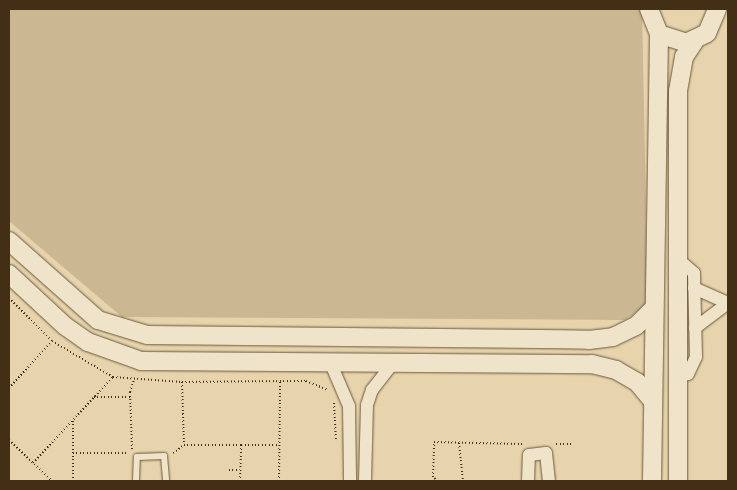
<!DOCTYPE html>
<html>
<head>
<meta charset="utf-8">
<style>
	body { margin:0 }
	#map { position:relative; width:737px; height:490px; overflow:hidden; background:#e7d4ac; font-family:Cardo,serif }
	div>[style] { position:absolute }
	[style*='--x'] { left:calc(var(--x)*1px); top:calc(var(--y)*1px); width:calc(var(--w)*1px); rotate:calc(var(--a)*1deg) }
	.green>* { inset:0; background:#cbb892 }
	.path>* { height:2px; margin-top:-1px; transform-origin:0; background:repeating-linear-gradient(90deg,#422f15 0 1px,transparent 0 3.5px) }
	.roads { filter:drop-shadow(0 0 1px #6b583b) drop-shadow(0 0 1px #6b583b) }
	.lane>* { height:6px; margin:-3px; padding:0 3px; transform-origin:3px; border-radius:3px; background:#efe3c9 }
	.street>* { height:12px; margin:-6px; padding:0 6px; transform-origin:6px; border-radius:6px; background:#efe3c9 }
	.secondary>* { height:18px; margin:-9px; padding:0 9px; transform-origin:9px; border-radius:9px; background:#efe3c9 }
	span { translate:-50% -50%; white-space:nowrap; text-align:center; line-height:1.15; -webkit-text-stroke:4px #efe3c9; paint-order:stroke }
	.frame { position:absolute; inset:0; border:10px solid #422f15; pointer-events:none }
</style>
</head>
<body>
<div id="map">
	<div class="green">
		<i style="clip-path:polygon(9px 9px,642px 9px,648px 305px,625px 320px,122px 317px,9px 221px)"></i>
	</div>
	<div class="path">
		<i style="--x:9;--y:298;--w:61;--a:45"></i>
		<i style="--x:52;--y:341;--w:71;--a:30.5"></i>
		<i style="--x:113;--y:377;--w:69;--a:4.1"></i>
		<i style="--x:182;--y:382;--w:124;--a:-0.5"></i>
		<i style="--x:306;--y:381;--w:24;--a:22"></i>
		<i style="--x:182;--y:382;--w:63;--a:88.2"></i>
		<i style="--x:9;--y:388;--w:62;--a:-47.6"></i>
		<i style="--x:94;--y:397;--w:36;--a:0"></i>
		<i style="--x:334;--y:403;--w:36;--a:87"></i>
		<i style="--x:73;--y:421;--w:60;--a:90"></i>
		<i style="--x:9;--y:440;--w:59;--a:43.6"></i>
		<i style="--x:459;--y:443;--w:38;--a:84"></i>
		<i style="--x:556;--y:444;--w:17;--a:0"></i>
		<i style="--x:132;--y:449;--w:57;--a:-92"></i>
		<i style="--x:130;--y:392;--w:13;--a:-72"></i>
		<i style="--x:73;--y:453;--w:55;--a:0"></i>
		<i style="--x:173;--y:453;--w:14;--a:-36"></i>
		<i style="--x:184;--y:445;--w:57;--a:0"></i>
		<i style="--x:33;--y:463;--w:117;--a:-47.1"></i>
		<i style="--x:229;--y:470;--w:10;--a:0"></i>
		<i style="--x:240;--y:481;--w:36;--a:-88"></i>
		<i style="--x:241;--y:445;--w:38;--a:0"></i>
		<i style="--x:279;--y:481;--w:99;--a:-89.4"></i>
		<i style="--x:438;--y:481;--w:6;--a:-141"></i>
		<i style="--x:433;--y:477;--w:35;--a:-88"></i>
		<i style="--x:434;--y:442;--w:89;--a:1.3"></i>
	</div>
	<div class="roads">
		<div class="lane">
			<i style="--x:136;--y:481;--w:24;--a:-88"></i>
			<i style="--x:137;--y:457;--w:27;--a:-2"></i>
			<i style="--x:164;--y:456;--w:25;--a:85"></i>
		</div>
		<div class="street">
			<i style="--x:694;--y:288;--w:37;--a:24"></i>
			<i style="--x:695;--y:328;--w:41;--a:-37.1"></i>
			<i style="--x:331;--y:364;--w:46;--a:66.8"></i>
			<i style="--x:349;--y:406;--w:75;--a:89.2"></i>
			<i style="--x:678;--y:377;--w:10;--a:-17"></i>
			<i style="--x:688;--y:374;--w:19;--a:-65"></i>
			<i style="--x:696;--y:357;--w:84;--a:-91.4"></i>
			<i style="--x:694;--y:273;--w:21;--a:-139"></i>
			<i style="--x:365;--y:481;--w:76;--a:-88.5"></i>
			<i style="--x:367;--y:405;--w:16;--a:-72"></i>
			<i style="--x:372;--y:390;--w:33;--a:-52"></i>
			<i style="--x:528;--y:481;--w:26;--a:-88"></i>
			<i style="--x:529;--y:455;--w:17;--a:-7"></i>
			<i style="--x:546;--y:453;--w:28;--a:84"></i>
		</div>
		<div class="secondary">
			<i style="--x:649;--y:9;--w:27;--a:68"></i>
			<i style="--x:659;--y:34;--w:28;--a:18"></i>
			<i style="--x:686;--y:43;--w:23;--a:-25"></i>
			<i style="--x:707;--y:33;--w:26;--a:-67"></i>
			<i style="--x:9;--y:241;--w:119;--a:41.6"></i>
			<i style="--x:98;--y:320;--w:51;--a:17"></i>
			<i style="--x:147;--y:335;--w:442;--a:0.6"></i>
			<i style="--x:589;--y:340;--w:24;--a:-7"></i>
			<i style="--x:613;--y:337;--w:25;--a:-26"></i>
			<i style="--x:636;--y:326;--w:24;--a:-45"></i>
			<i style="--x:9;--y:274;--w:76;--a:42.9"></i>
			<i style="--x:65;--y:326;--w:28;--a:35"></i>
			<i style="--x:88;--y:342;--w:56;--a:19.7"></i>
			<i style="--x:141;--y:361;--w:451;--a:0.4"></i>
			<i style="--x:592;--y:364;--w:25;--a:14"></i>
			<i style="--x:616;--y:370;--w:24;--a:30"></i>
			<i style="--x:637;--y:382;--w:23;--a:50"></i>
			<i style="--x:652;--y:481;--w:447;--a:-89.1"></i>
			<i style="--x:678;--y:481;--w:390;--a:-90"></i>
			<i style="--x:678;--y:91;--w:35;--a:-80"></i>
			<i style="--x:684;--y:57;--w:18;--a:-56"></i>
		</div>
	</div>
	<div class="frame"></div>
</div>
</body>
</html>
